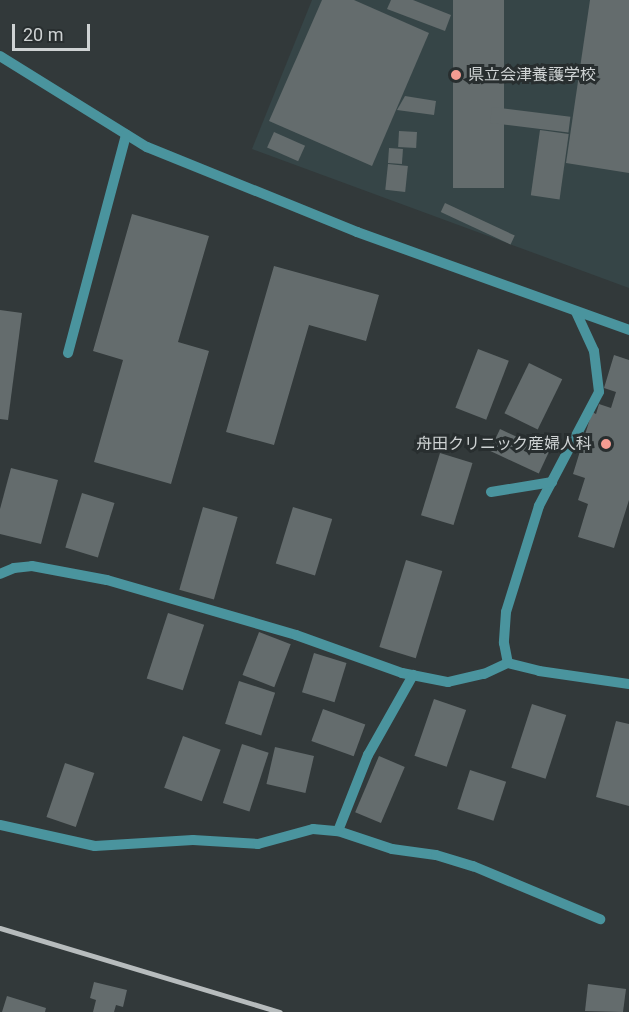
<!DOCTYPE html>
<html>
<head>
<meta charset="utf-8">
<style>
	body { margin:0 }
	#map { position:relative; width:629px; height:1012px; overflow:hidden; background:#32393a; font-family:Roboto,"Noto Sans JP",sans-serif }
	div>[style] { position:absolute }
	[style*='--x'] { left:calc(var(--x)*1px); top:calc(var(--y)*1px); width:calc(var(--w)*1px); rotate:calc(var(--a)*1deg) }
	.built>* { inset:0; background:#364547 }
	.building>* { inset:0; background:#646c6d; transform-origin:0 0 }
	.minor>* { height:10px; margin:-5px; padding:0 5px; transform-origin:5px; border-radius:5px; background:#4a949e }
	.rail>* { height:4.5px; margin:-2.25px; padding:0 2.25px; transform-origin:2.25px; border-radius:2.25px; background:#b7bcbd }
	.dots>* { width:16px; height:16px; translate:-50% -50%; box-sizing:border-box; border:3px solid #282e2f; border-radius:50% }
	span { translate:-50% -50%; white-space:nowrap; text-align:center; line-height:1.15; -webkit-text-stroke:6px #282e2f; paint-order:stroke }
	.poi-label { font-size:16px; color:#ced2d3 }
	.left { translate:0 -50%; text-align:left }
	.right { translate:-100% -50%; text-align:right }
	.scale { position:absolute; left:12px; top:24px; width:78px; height:27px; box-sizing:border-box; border:3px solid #ced2d3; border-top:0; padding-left:8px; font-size:18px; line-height:21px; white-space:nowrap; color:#ced2d3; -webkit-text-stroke:4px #282e2f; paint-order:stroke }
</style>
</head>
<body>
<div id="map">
	<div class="built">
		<i style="clip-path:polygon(312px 0,629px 0,629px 288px,252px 149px)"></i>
	</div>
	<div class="building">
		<i style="clip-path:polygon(322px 0,354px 0,429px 33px,372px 166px,269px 121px)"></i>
		<i style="clip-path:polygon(391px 0,413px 0,451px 15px,445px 31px,387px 9px)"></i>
		<i style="left:453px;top:0;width:51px;height:188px"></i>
		<i style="clip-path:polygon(590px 0,629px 0,629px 173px,566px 163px)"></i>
		<i style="clip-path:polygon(405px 96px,436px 101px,434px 115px,397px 110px)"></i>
		<i style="left:492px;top:107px;width:79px;height:16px;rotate:7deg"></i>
		<i style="left:540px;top:130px;width:29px;height:66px;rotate:8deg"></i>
		<i style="left:399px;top:131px;width:18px;height:16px;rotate:3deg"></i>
		<i style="left:274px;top:132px;width:34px;height:17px;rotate:24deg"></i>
		<i style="left:389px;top:148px;width:14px;height:15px;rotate:4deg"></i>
		<i style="left:388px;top:164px;width:20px;height:26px;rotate:6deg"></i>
		<i style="left:445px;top:203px;width:77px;height:10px;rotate:25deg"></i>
		<i style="clip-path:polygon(132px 214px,209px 236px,178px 342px,209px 351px,171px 484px,94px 462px,123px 360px,93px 351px)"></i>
		<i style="clip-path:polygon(274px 266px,379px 295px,366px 341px,309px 325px,274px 445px,226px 432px)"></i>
		<i style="clip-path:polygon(0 310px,22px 313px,8px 420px,0 419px)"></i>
		<i style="left:478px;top:349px;width:33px;height:63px;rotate:21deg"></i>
		<i style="clip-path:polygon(614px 355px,629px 360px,629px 500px,614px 548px,578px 537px,588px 504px,578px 500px,585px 478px,573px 474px,592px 412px,596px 414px,599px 404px,611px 408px,616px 392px,604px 388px)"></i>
		<i style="left:529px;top:363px;width:37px;height:56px;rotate:26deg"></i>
		<i style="left:500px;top:429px;width:54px;height:24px;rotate:25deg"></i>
		<i style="left:440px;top:453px;width:34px;height:65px;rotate:17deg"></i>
		<i style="clip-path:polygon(11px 468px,58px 480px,41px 544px,0 534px,0 509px)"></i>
		<i style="left:82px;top:493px;width:34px;height:57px;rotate:17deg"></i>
		<i style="left:203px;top:507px;width:36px;height:86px;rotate:16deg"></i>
		<i style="left:293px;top:507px;width:41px;height:59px;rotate:17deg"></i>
		<i style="left:406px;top:560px;width:38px;height:91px;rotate:17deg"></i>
		<i style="left:168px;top:613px;width:38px;height:69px;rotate:18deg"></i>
		<i style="left:259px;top:632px;width:34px;height:46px;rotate:21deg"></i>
		<i style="left:314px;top:653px;width:34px;height:41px;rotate:17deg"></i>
		<i style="left:239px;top:681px;width:38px;height:45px;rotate:18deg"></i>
		<i style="left:434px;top:699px;width:34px;height:60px;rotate:19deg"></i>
		<i style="left:532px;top:704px;width:36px;height:67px;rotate:18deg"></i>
		<i style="left:323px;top:709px;width:45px;height:34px;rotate:20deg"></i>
		<i style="clip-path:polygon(616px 721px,629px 724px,629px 806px,596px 797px)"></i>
		<i style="left:183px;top:736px;width:40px;height:55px;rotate:20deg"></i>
		<i style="left:242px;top:744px;width:28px;height:62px;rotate:18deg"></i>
		<i style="left:275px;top:747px;width:40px;height:38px;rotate:13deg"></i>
		<i style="left:379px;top:756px;width:28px;height:61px;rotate:23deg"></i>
		<i style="left:65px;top:763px;width:31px;height:57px;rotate:19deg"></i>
		<i style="left:470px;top:770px;width:38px;height:41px;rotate:18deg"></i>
		<i style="clip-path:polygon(94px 982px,127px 990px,123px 1007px,116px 1005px,114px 1012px,93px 1012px,96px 1000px,90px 998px)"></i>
		<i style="clip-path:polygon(588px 984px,626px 989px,623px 1012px,585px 1011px)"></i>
		<i style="clip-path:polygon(7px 996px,46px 1008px,45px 1012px,2px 1012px)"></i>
	</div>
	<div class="minor">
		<i style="--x:0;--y:56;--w:173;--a:31.8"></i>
		<i style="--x:147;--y:147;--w:227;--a:22"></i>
		<i style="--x:357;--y:232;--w:289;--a:19.8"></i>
		<i style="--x:576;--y:312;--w:43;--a:65.2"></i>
		<i style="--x:594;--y:351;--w:41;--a:83"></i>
		<i style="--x:599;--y:392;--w:129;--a:117.8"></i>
		<i style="--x:539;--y:506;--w:111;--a:107.3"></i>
		<i style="--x:506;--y:612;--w:31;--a:94"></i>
		<i style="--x:504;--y:643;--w:20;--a:79"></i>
		<i style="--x:508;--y:663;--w:32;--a:14"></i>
		<i style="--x:539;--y:671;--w:91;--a:8.2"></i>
		<i style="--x:68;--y:353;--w:226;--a:-75.1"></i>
		<i style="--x:491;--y:492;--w:62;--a:-9.3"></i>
		<i style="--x:0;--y:574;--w:15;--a:-23"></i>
		<i style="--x:14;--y:568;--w:18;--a:-6"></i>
		<i style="--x:32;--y:566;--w:76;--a:10.6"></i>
		<i style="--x:107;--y:580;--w:197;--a:16.2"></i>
		<i style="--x:296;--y:635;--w:113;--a:19.7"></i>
		<i style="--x:402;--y:673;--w:47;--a:11.1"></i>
		<i style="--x:448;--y:682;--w:37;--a:-13"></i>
		<i style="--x:484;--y:674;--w:26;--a:-25"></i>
		<i style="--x:0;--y:825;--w:97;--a:12.5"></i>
		<i style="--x:95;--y:846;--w:98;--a:-3.5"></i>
		<i style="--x:193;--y:840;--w:65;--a:3.5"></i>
		<i style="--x:258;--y:844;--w:57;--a:-15.3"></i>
		<i style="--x:313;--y:829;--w:25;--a:5"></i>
		<i style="--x:338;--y:831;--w:57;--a:18.4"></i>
		<i style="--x:392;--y:849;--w:44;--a:7.8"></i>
		<i style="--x:436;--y:855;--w:39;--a:17"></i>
		<i style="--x:473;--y:866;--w:138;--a:22.7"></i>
		<i style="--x:338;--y:831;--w:82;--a:-68.5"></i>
		<i style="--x:368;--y:755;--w:92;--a:-60.6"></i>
	</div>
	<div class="rail">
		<i style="--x:0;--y:928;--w:292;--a:16.7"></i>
	</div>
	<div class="dots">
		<i style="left:456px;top:75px;background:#f59c92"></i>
		<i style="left:606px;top:444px;background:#f59c92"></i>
	</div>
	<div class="poi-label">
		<span class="left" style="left:468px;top:75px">県立会津養護学校</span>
		<span class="right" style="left:592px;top:444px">舟田クリニック産婦人科</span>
	</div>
	<div class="scale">20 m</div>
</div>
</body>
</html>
